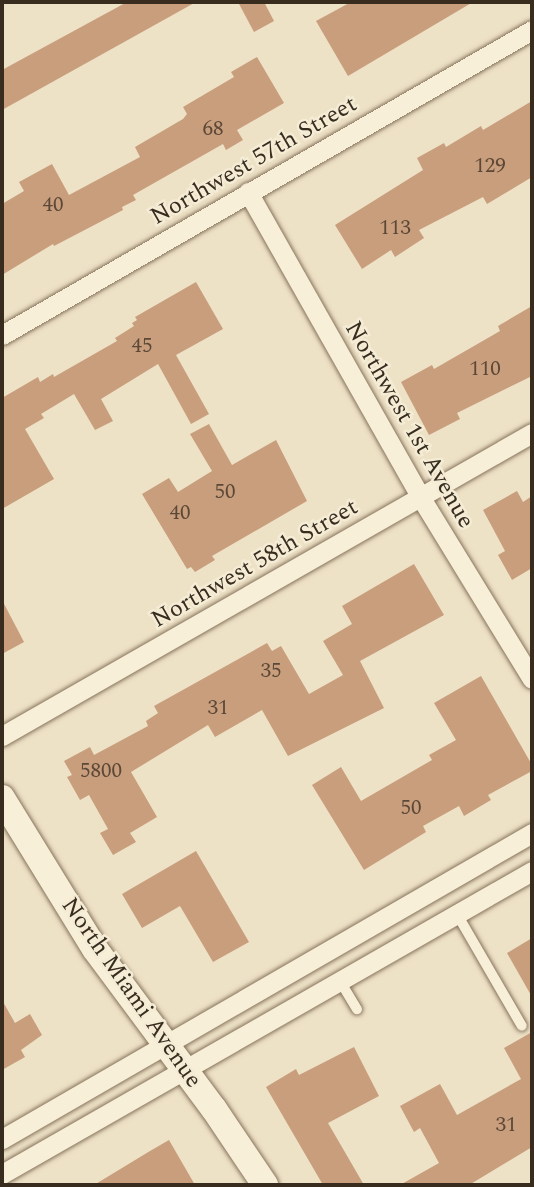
<!DOCTYPE html>
<html>
<head>
<meta charset="utf-8">
<style>
	body { margin:0 }
	#map { position:relative; width:534px; height:1187px; overflow:hidden; background:#ede1c6; font-family:Spectral,serif }
	div>[style] { position:absolute }
	[style*='--x'] { left:calc(var(--x)*1px); top:calc(var(--y)*1px); width:calc(var(--w)*1px); rotate:calc(var(--a)*1deg) }
	.building>* { inset:0; background:#c99e7d }
	.roads { filter:drop-shadow(0 0 2px #87745c) drop-shadow(0 0 2px #87745c) }
	.service>* { height:10px; margin:-5px; padding:0 5px; transform-origin:5px; border-radius:5px; background:#f8efd9 }
	.minor>* { height:19px; margin:-9.5px; padding:0 9.5px; transform-origin:9.5px; border-radius:9.5px; background:#f8efd9 }
	.secondary>* { height:26px; margin:-13px; padding:0 13px; transform-origin:13px; border-radius:13px; background:#f8efd9 }
	span { translate:-50% -50%; white-space:nowrap; text-align:center; line-height:1.15; -webkit-text-stroke:5px #f4ecd5; paint-order:stroke }
	.number-label { font-size:21px; color:#5c4836 }
	.number-label span { -webkit-text-stroke-width:0 }
	.street-label { font-size:24px; color:#382c1f }
	.frame { position:absolute; inset:0; border:4px solid #382c1f; pointer-events:none }
</style>
</head>
<body>
<div id="map">
	<div class="building">
		<i style="clip-path:polygon(127px 2px,196px 2px,2px 110px,2px 70px)"></i>
		<i style="clip-path:polygon(238px 2px,264px 2px,274px 21px,254px 32px)"></i>
		<i style="clip-path:polygon(351px 2px,473px 2px,348px 76px,316px 21px)"></i>
		<i style="clip-path:polygon(257px 57px,284px 103px,237px 130px,243px 140px,226px 150px,223px 144px,133px 195px,136px 200px,122px 207px,123px 210px,54px 246px,53px 244px,2px 275px,2px 204px,24px 191px,19px 182px,52px 164px,69px 195px,140px 157px,135px 147px,183px 119px,187px 114px,183px 107px,234px 77px,231px 72px)"></i>
		<i style="clip-path:polygon(532px 101px,532px 177px,487px 204px,483px 197px,419px 230px,424px 238px,395px 257px,391px 250px,362px 269px,335px 225px,423px 170px,417px 158px,444px 143px,446px 147px,481px 126px,483px 130px)"></i>
		<i style="clip-path:polygon(196px 282px,223px 329px,176px 355px,209px 414px,191px 424px,158px 364px,101px 399px,113px 421px,95px 430px,74px 394px,41px 414px,44px 418px,25px 429px,54px 479px,2px 509px,2px 398px,38px 377px,40px 382px,53px 374px,54px 377px,117px 341px,115px 338px,134px 326px,132px 323px,137px 320px,135px 317px)"></i>
		<i style="clip-path:polygon(532px 306px,532px 376px,457px 413px,460px 419px,429px 435px,401px 382px,432px 365px,434px 369px,500px 331px,498px 326px)"></i>
		<i style="clip-path:polygon(209px 424px,232px 465px,276px 440px,307px 501px,212px 556px,215px 560px,195px 572px,191px 567px,187px 569px,142px 494px,169px 478px,178px 492px,212px 471px,190px 434px)"></i>
		<i style="clip-path:polygon(517px 491px,523px 502px,532px 496px,532px 568px,512px 580px,498px 555px,505px 551px,483px 510px)"></i>
		<i style="clip-path:polygon(414px 564px,444px 615px,360px 661px,384px 708px,288px 756px,262px 710px,215px 737px,208px 725px,131px 772px,157px 817px,130px 833px,136px 842px,113px 855px,100px 833px,108px 829px,89px 795px,80px 800px,67px 777px,72px 775px,64px 761px,90px 747px,94px 755px,148px 726px,146px 721px,158px 713px,154px 706px,267px 643px,272px 651px,281px 646px,309px 694px,343px 675px,323px 641px,352px 624px,342px 606px)"></i>
		<i style="clip-path:polygon(2px 600px,24px 642px,2px 654px)"></i>
		<i style="clip-path:polygon(481px 676px,532px 765px,532px 771px,488px 795px,491px 800px,464px 816px,459px 806px,423px 826px,426px 832px,364px 870px,312px 785px,341px 767px,361px 801px,432px 760px,429px 755px,456px 740px,434px 703px)"></i>
		<i style="clip-path:polygon(196px 851px,249px 942px,213px 962px,180px 906px,142px 928px,122px 894px)"></i>
		<i style="clip-path:polygon(532px 938px,532px 997px,507px 953px)"></i>
		<i style="clip-path:polygon(2px 1000px,15px 1023px,30px 1014px,42px 1035px,21px 1050px,25px 1057px,2px 1070px)"></i>
		<i style="clip-path:polygon(532px 1032px,532px 1147px,469px 1185px,400px 1185px,439px 1163px,420px 1128px,414px 1132px,400px 1106px,440px 1084px,457px 1115px,521px 1079px,504px 1048px)"></i>
		<i style="clip-path:polygon(354px 1047px,379px 1096px,328px 1123px,364px 1185px,323px 1185px,266px 1087px,296px 1069px,299px 1075px)"></i>
		<i style="clip-path:polygon(169px 1140px,195px 1185px,94px 1185px,150px 1151px)"></i>
	</div>
	<div class="roads">
		<div class="service">
			<i style="--x:457;--y:914;--w:129;--a:59.9"></i>
			<i style="--x:340;--y:981;--w:33;--a:59"></i>
		</div>
		<div class="minor">
			<i style="--x:248;--y:192;--w:352;--a:60.5"></i>
			<i style="--x:421;--y:498;--w:212;--a:58.5"></i>
			<i style="--x:2;--y:335;--w:611;--a:-29.92"></i>
			<i style="--x:2;--y:736;--w:610;--a:-29.76"></i>
			<i style="--x:2;--y:1139;--w:612;--a:-30"></i>
			<i style="--x:2;--y:1174;--w:610;--a:-29.76"></i>
		</div>
		<div class="secondary">
			<i style="--x:2;--y:798;--w:177;--a:58.4"></i>
			<i style="--x:95;--y:949;--w:199;--a:53.4"></i>
			<i style="--x:214;--y:1109;--w:92;--a:56.1"></i>
		</div>
	</div>
	<div class="number-label">
		<span style="left:213px;top:129px">68</span>
		<span style="left:490px;top:166px">129</span>
		<span style="left:53px;top:205px">40</span>
		<span style="left:395px;top:228px">113</span>
		<span style="left:142px;top:346px">45</span>
		<span style="left:485px;top:369px">110</span>
		<span style="left:225px;top:492px">50</span>
		<span style="left:180px;top:513px">40</span>
		<span style="left:271px;top:671px">35</span>
		<span style="left:218px;top:708px">31</span>
		<span style="left:101px;top:771px">5800</span>
		<span style="left:411px;top:808px">50</span>
		<span style="left:506px;top:1125px">31</span>
	</div>
	<div class="street-label">
		<span style="left:254px;top:161px;rotate:-30deg">Northwest 57th Street</span>
		<span style="left:409px;top:425px;rotate:60deg">Northwest 1st Avenue</span>
		<span style="left:255px;top:564px;rotate:-30deg">Northwest 58th Street</span>
		<span style="left:131px;top:993px;rotate:55deg">North Miami Avenue</span>
	</div>
	<div class="frame"></div>
</div>
</body>
</html>
